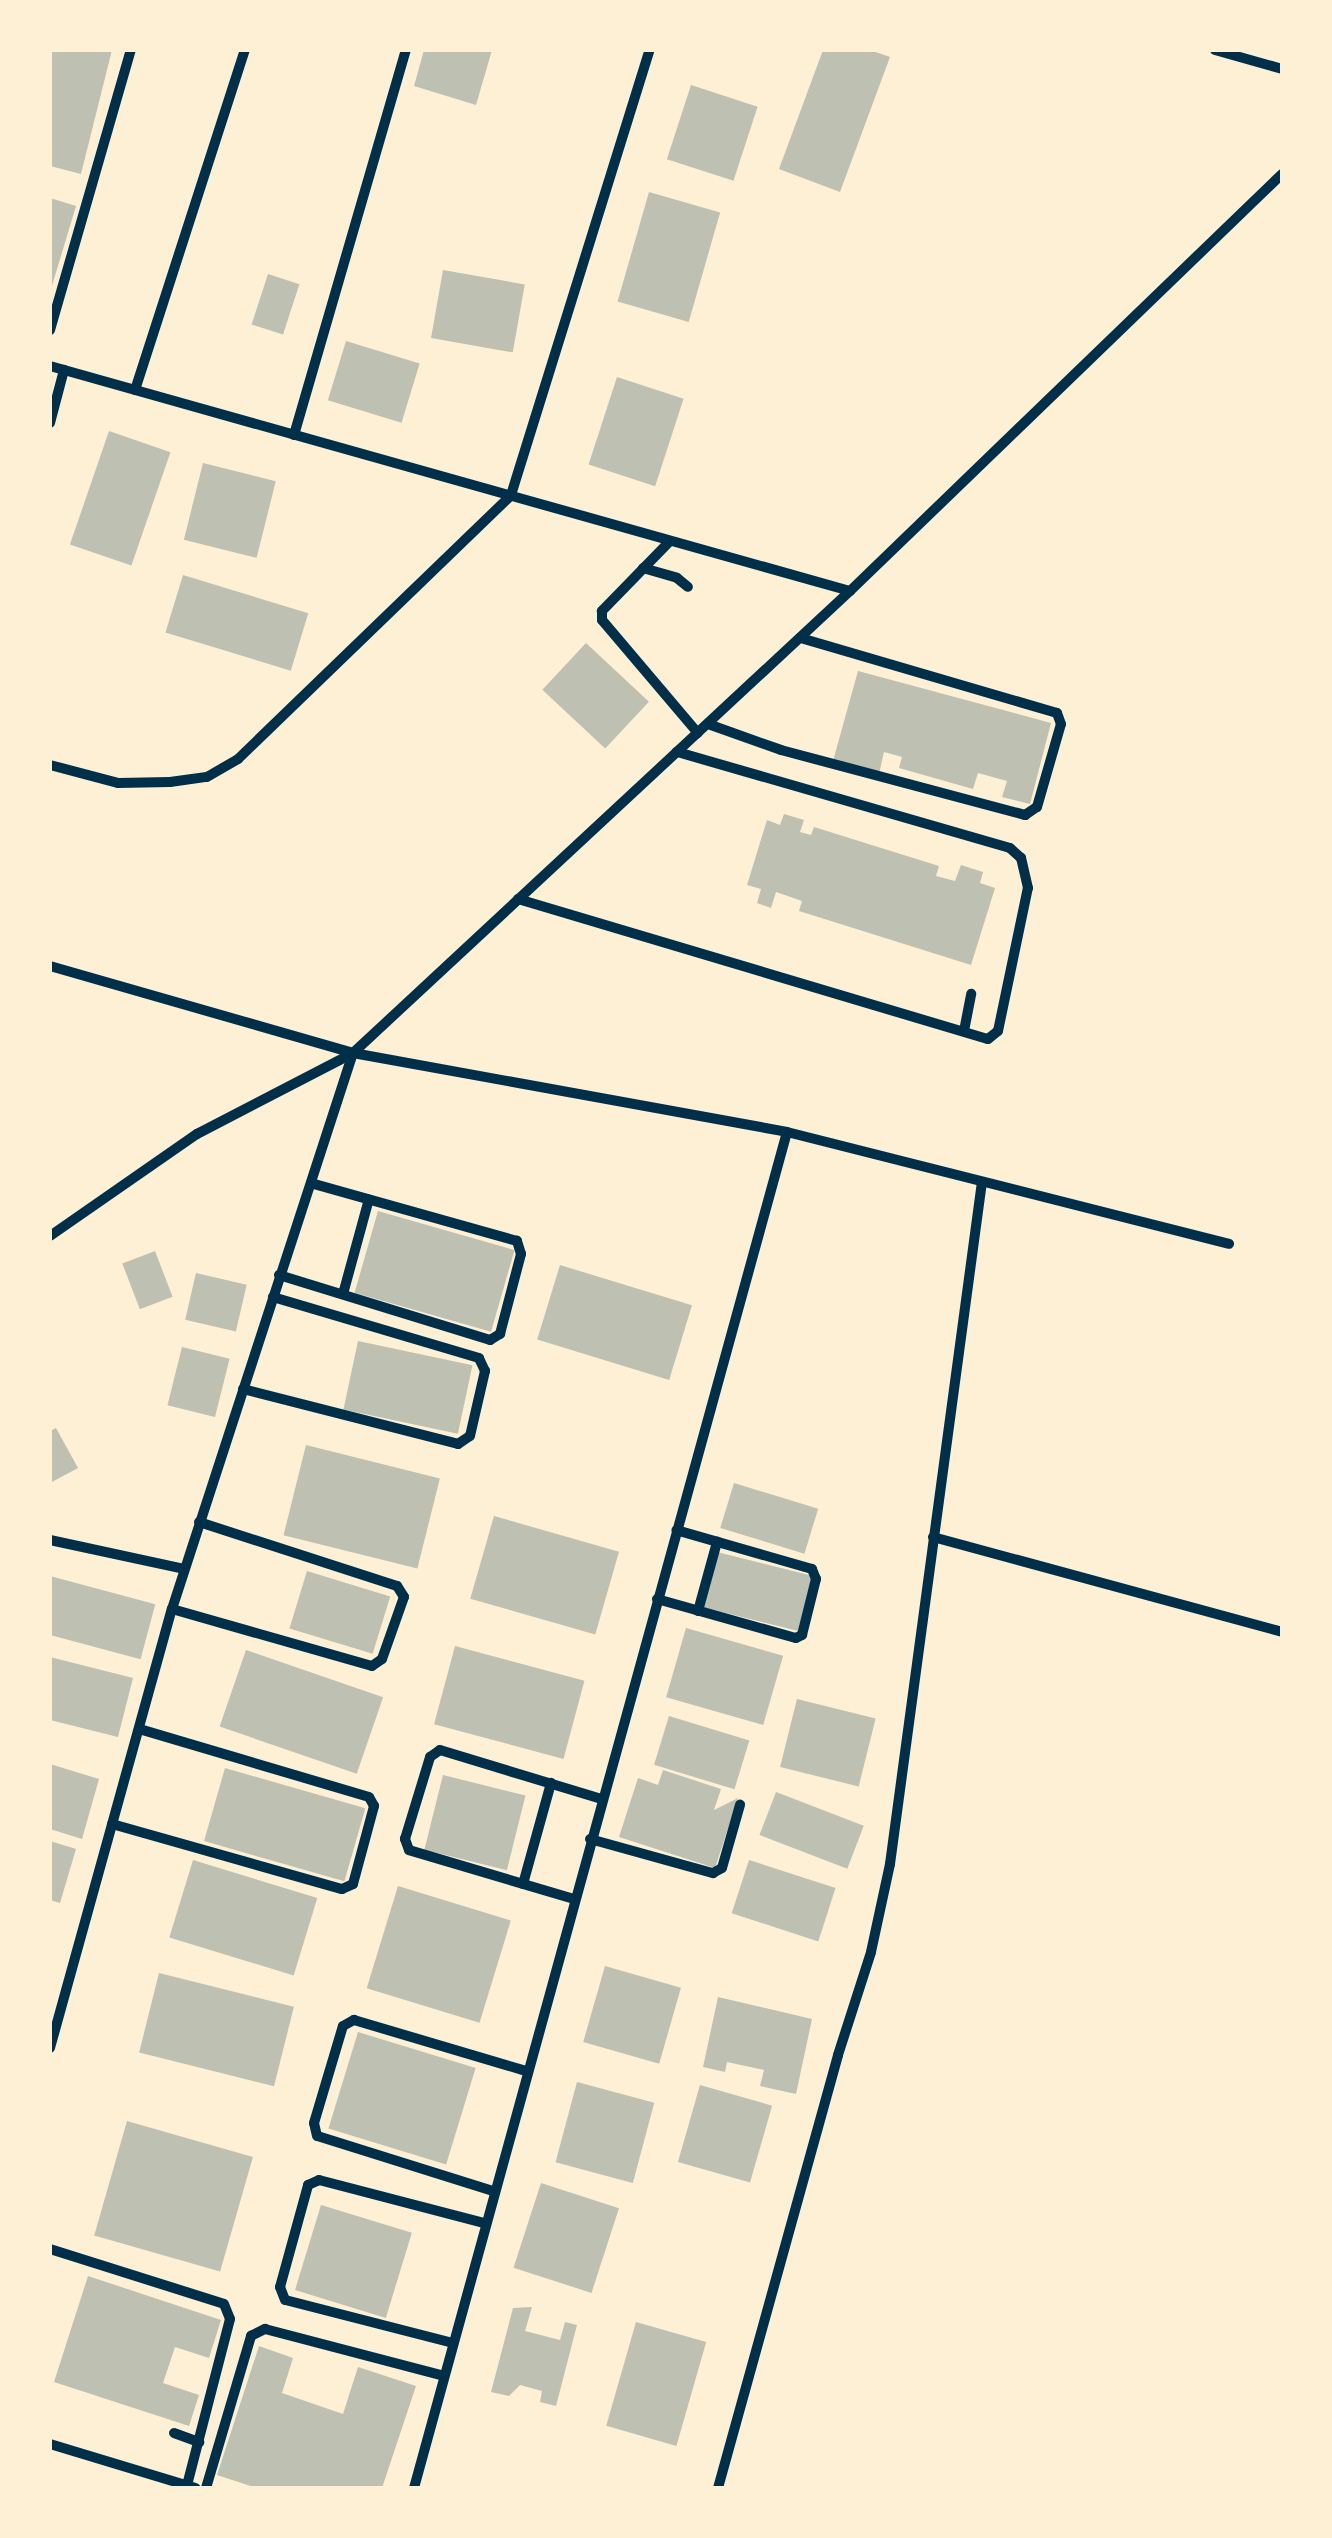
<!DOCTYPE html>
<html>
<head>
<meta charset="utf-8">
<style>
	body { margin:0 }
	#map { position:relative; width:1332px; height:2538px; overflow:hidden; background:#fdf0d5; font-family:Montserrat,sans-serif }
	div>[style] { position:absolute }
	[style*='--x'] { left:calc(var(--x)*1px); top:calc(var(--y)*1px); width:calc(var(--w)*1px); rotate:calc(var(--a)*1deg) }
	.building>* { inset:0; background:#bec0b2; transform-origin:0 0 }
	.minor>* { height:10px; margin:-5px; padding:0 5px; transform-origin:5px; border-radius:5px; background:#003049 }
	span { translate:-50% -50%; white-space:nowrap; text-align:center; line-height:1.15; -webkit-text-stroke:10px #fdf0d5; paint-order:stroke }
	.frame { position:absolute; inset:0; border:52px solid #fdf0d5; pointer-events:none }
</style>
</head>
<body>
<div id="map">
	<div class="building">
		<i style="clip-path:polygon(50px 50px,112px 50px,81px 174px,50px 166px)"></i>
		<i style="clip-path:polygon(424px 50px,492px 50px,476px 105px,414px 86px)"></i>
		<i style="clip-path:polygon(823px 50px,870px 50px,890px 57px,840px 192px,779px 169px)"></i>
		<i style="left:691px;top:85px;width:70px;height:78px;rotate:18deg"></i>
		<i style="left:649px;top:192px;width:74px;height:114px;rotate:16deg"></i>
		<i style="clip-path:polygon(50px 198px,76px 206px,51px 289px,50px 289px)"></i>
		<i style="left:443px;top:270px;width:83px;height:69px;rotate:10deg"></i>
		<i style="left:268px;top:274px;width:33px;height:53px;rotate:18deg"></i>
		<i style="left:346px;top:341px;width:77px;height:62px;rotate:17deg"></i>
		<i style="left:617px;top:377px;width:70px;height:92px;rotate:18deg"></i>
		<i style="left:109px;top:431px;width:65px;height:120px;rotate:19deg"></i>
		<i style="left:203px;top:463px;width:75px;height:79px;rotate:14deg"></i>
		<i style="left:183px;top:575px;width:131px;height:60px;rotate:17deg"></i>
		<i style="left:586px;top:643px;width:86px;height:64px;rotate:43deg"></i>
		<i style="clip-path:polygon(858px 671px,1051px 723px,1030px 804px,1002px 797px,1007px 781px,978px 773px,973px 789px,899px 768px,902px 757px,884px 752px,879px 774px,833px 761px)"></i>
		<i style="clip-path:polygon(784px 814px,804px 820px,800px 832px,811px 835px,814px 827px,939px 866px,936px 876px,955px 881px,961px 865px,983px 872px,980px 883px,995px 888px,971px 965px,799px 911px,802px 901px,776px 892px,771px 908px,757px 903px,761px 889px,747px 885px,767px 820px,780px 825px)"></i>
		<i style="left:378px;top:1211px;width:142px;height:85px;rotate:16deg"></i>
		<i style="left:155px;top:1251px;width:49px;height:35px;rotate:69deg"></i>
		<i style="left:560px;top:1265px;width:138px;height:78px;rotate:17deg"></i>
		<i style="left:196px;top:1273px;width:52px;height:48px;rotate:13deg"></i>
		<i style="left:358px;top:1341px;width:117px;height:70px;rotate:12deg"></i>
		<i style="left:182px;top:1347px;width:49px;height:60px;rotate:14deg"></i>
		<i style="clip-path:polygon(56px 1428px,78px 1468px,50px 1483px,50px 1431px)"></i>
		<i style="left:306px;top:1445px;width:138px;height:93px;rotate:14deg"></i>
		<i style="left:734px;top:1483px;width:88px;height:47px;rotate:17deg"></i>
		<i style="left:494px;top:1516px;width:130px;height:86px;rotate:16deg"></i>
		<i style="left:717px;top:1552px;width:100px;height:57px;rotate:14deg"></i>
		<i style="left:307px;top:1571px;width:87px;height:60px;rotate:17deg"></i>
		<i style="left:50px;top:1576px;width:109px;height:57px;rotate:15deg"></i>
		<i style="left:686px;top:1628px;width:101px;height:72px;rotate:16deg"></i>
		<i style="left:455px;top:1646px;width:134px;height:81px;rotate:15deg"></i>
		<i style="left:246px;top:1650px;width:145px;height:81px;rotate:19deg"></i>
		<i style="clip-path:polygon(50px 1657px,133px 1678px,118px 1737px,50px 1720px)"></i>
		<i style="left:797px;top:1699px;width:81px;height:70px;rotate:14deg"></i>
		<i style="left:669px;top:1716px;width:84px;height:51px;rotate:17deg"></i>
		<i style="clip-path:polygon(50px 1764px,99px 1779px,82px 1839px,50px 1829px)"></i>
		<i style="left:225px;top:1768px;width:146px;height:76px;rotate:16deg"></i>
		<i style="clip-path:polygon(663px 1770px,721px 1789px,714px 1810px,738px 1798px,715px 1868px,619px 1837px,638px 1778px,658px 1785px)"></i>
		<i style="left:443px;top:1775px;width:85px;height:77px;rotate:14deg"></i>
		<i style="left:776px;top:1792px;width:94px;height:46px;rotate:21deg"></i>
		<i style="clip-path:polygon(50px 1841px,76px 1849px,60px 1903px,50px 1900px)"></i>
		<i style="left:193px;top:1860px;width:130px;height:81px;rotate:17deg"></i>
		<i style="left:749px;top:1860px;width:91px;height:56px;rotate:18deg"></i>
		<i style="left:398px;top:1886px;width:118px;height:107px;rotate:17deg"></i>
		<i style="left:605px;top:1966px;width:79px;height:79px;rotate:16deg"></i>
		<i style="left:159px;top:1973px;width:139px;height:82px;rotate:14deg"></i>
		<i style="clip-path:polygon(718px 1997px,812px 2019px,796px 2094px,760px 2086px,764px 2070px,727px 2062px,725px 2072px,703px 2067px)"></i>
		<i style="left:358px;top:2032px;width:123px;height:101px;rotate:17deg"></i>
		<i style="left:577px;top:2082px;width:80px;height:83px;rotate:15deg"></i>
		<i style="left:700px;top:2085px;width:75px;height:80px;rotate:16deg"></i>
		<i style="left:127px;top:2121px;width:131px;height:119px;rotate:16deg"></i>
		<i style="left:541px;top:2183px;width:82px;height:89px;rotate:18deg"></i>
		<i style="left:321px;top:2205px;width:95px;height:89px;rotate:17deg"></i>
		<i style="clip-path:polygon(88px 2276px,221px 2320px,209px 2358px,175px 2347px,163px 2383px,199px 2395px,189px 2426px,54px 2382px)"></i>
		<i style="clip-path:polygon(532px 2307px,525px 2331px,560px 2340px,565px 2322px,577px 2325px,556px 2406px,540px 2402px,542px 2391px,520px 2385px,509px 2396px,491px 2392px,513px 2308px)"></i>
		<i style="left:636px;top:2322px;width:73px;height:108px;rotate:16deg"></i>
		<i style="clip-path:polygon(259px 2346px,293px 2358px,282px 2393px,343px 2414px,358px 2367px,416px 2386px,382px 2488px,257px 2488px,217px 2475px)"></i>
	</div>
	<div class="minor">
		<i style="--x:1215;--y:50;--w:70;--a:15.8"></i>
		<i style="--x:50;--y:330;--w:291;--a:-73.9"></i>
		<i style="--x:50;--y:366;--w:831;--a:15.71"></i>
		<i style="--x:135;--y:390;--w:357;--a:-72.1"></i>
		<i style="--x:50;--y:423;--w:55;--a:-75.2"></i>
		<i style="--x:294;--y:435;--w:401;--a:-73.8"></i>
		<i style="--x:670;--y:541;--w:98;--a:134.2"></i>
		<i style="--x:602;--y:611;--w:9;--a:90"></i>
		<i style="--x:602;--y:620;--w:148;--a:49.7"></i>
		<i style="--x:643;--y:568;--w:35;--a:16"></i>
		<i style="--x:677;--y:578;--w:14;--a:39"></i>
		<i style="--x:708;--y:724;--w:77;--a:19.6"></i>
		<i style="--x:781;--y:750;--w:253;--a:14.9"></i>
		<i style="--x:1025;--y:815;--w:14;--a:-34"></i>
		<i style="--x:1037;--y:807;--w:86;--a:-73.9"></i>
		<i style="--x:1061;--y:724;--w:12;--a:-110"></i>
		<i style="--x:1057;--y:713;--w:268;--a:-163.7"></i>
		<i style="--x:50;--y:765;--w:70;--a:14.8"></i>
		<i style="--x:118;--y:783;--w:52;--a:-1.1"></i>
		<i style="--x:170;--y:782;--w:37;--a:-8"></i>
		<i style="--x:207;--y:777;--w:36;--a:-30"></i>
		<i style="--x:238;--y:759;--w:380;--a:-44"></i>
		<i style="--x:511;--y:495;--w:466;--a:-72.7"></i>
		<i style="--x:518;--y:899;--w:490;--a:16.6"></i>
		<i style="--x:988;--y:1039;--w:13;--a:-39"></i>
		<i style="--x:998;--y:1031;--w:146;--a:-78.2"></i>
		<i style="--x:1028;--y:888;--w:31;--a:-103"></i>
		<i style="--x:1021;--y:858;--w:15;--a:-138"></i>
		<i style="--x:1010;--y:848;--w:347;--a:-163.9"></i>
		<i style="--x:50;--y:966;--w:315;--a:16"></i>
		<i style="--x:353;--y:1053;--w:441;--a:10.3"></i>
		<i style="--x:787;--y:1132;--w:456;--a:14.2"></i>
		<i style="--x:964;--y:1031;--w:38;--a:-79"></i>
		<i style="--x:50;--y:1236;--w:179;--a:-34.8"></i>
		<i style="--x:197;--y:1134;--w:176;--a:-27.4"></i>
		<i style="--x:353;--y:1053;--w:679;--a:-42.91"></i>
		<i style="--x:850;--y:591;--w:600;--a:-43.99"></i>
		<i style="--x:279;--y:1275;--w:221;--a:17.1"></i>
		<i style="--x:490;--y:1340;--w:12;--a:-31"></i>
		<i style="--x:500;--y:1334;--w:83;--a:-75.3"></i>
		<i style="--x:521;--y:1254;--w:14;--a:-107"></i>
		<i style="--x:517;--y:1241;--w:214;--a:-164.3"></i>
		<i style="--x:343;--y:1294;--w:98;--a:-74.7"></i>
		<i style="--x:243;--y:1389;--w:222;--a:14.3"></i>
		<i style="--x:458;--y:1444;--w:14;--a:-34"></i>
		<i style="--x:470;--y:1436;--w:67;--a:-77"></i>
		<i style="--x:485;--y:1371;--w:14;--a:-115"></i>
		<i style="--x:479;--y:1358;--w:215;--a:-163.5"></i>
		<i style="--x:933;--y:1537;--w:362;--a:15.2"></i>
		<i style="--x:50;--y:1540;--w:137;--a:12.2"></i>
		<i style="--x:657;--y:1599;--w:144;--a:15.7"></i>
		<i style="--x:796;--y:1638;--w:7;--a:-27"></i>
		<i style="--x:802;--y:1635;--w:58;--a:-76"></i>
		<i style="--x:816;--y:1579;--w:11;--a:-112"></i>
		<i style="--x:812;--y:1569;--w:141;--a:-164"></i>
		<i style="--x:172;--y:1609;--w:208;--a:15.9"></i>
		<i style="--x:372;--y:1666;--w:12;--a:-35"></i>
		<i style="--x:382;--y:1659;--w:66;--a:-70.5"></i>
		<i style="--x:404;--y:1597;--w:13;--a:-122"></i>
		<i style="--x:397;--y:1586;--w:208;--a:-162.1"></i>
		<i style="--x:698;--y:1611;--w:72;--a:-74.6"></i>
		<i style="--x:112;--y:1824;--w:239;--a:15.8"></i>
		<i style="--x:342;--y:1889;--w:12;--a:-24"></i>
		<i style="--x:353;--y:1884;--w:81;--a:-74.9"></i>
		<i style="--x:374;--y:1806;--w:10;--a:-119"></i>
		<i style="--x:369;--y:1797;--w:240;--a:-163.5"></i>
		<i style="--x:590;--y:1839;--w:128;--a:15.5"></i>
		<i style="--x:713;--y:1873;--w:10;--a:-29"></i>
		<i style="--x:722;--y:1868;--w:66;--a:-74.1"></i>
		<i style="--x:523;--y:1884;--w:105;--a:-74.5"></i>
		<i style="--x:574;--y:1899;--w:172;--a:-163.5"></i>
		<i style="--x:409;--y:1850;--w:12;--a:-110"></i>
		<i style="--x:405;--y:1839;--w:86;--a:-73"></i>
		<i style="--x:430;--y:1757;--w:12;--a:-35"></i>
		<i style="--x:440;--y:1750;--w:168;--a:16.9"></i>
		<i style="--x:50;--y:2048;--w:456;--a:-74.5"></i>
		<i style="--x:172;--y:1609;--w:585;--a:-71.97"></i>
		<i style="--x:493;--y:2191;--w:184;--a:-162.6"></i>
		<i style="--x:317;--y:2136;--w:13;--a:-103"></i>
		<i style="--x:314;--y:2123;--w:101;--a:-73.4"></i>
		<i style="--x:343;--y:2026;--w:13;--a:-29"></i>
		<i style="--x:354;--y:2020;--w:179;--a:16.5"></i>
		<i style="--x:50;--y:2249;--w:182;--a:17.5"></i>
		<i style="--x:224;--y:2304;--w:16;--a:68"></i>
		<i style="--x:230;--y:2319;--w:171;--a:104.5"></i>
		<i style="--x:453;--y:2343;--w:173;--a:-165.6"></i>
		<i style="--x:285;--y:2300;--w:14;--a:-111"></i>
		<i style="--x:280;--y:2287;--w:106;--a:-74.6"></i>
		<i style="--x:308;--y:2185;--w:12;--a:-24"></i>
		<i style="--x:319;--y:2180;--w:171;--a:14.6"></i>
		<i style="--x:174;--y:2433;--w:27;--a:20"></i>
		<i style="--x:50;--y:2444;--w:152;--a:16.8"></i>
		<i style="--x:206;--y:2488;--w:159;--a:-73.5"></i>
		<i style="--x:251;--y:2336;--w:16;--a:-27"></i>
		<i style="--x:265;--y:2329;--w:185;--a:14.7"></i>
		<i style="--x:414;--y:2488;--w:1406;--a:-74.62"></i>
		<i style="--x:718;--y:2488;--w:449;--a:-74.5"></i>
		<i style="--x:838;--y:2055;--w:108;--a:-72.2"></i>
		<i style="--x:871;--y:1952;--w:90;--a:-77.8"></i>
		<i style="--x:890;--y:1864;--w:688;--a:-82.32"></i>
	</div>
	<div class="frame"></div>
</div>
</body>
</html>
